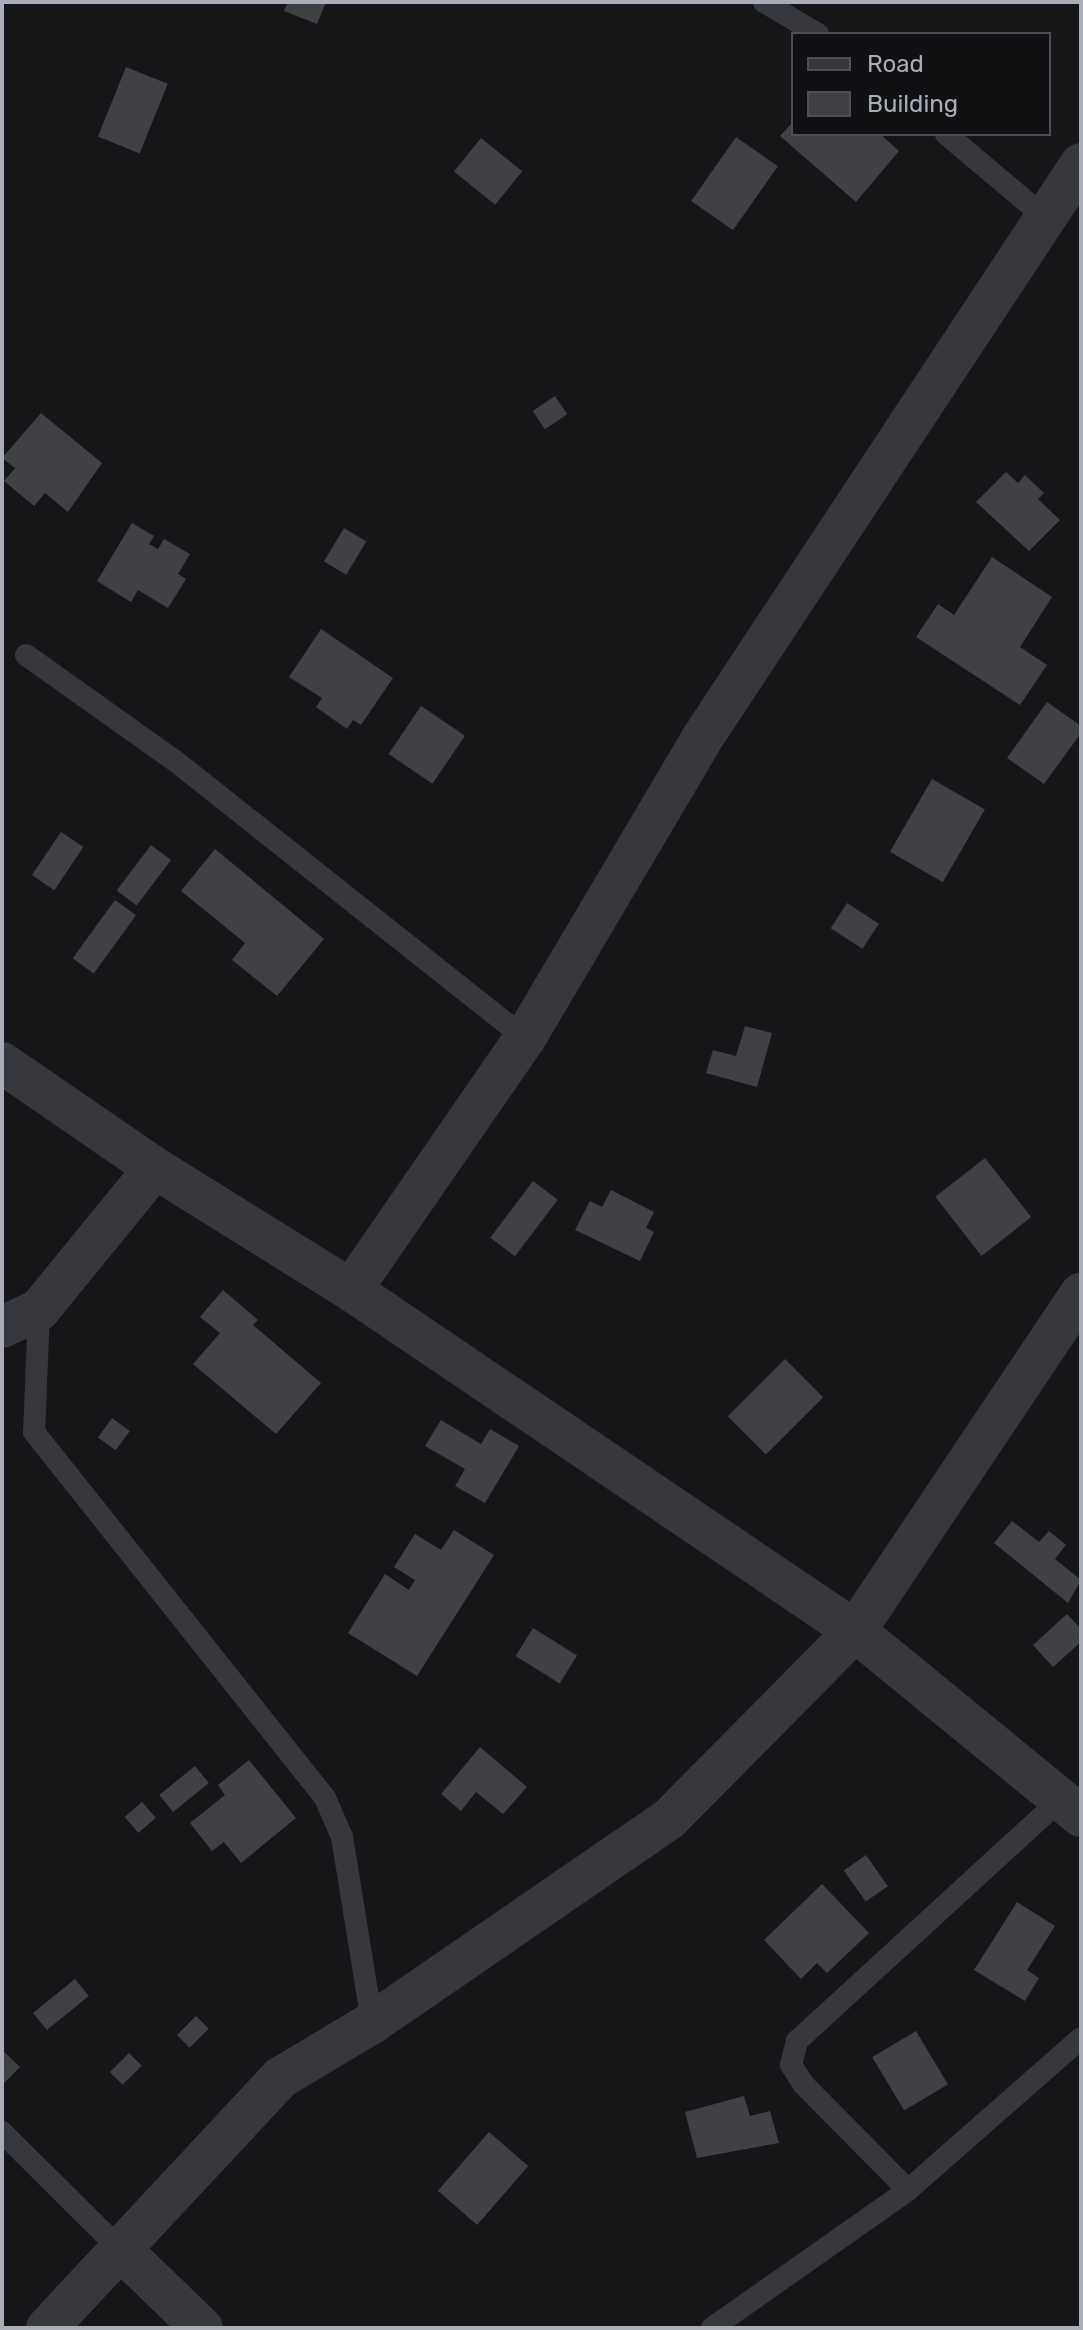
<!DOCTYPE html>
<html>
<head>
<meta charset="utf-8">
<style>
	body { margin:0 }
	#map { position:relative; width:1083px; height:2330px; overflow:hidden; background:#161618; font-family:Rubik,sans-serif }
	div>[style] { position:absolute }
	[style*='--x'] { left:calc(var(--x)*1px); top:calc(var(--y)*1px); width:calc(var(--w)*1px); rotate:calc(var(--a)*1deg) }
	.building>* { inset:0; background:#404145; transform-origin:0 0 }
	.lane>* { height:22px; margin:-11px; padding:0 11px; transform-origin:11px; border-radius:11px; background:#37383d }
	.street>* { height:42px; margin:-21px; padding:0 21px; transform-origin:21px; border-radius:21px; background:#37383d }
	span { translate:-50% -50%; white-space:nowrap; text-align:center; line-height:1.15; -webkit-text-stroke:6px #111113; paint-order:stroke }
	.frame { position:absolute; inset:0; border:4px solid #a8adb8; pointer-events:none }
	.legend { position:absolute; left:791px; top:32px; width:260px; height:104px; box-sizing:border-box; background:#111113; border:2px solid #4d4f55; margin:0; padding:10px 14px; list-style:none; font-size:24px; color:#a8adb8 }
	.legend li { display:flex; align-items:center; gap:16px; height:40px }
	.legend b { width:40px; border:2px solid #4d4f55 }
</style>
</head>
<body>
<div id="map">
	<div class="building">
		<i style="clip-path:polygon(288px 2px,326px 2px,317px 24px,284px 11px)"></i>
		<i style="left:126px;top:67px;width:45px;height:75px;rotate:22deg"></i>
		<i style="clip-path:polygon(793px 122px,793px 134px,880px 134px,899px 151px,856px 202px,780px 136px)"></i>
		<i style="left:736px;top:137px;width:51px;height:78px;rotate:35deg"></i>
		<i style="left:481px;top:138px;width:53px;height:43px;rotate:39deg"></i>
		<i style="left:555px;top:396px;width:22px;height:27px;rotate:56deg"></i>
		<i style="clip-path:polygon(41px 413px,102px 463px,68px 512px,45px 493px,34px 506px,4px 481px,15px 468px,2px 458px)"></i>
		<i style="clip-path:polygon(1006px 472px,1018px 483px,1025px 475px,1044px 493px,1038px 499px,1060px 520px,1029px 551px,976px 502px)"></i>
		<i style="clip-path:polygon(132px 523px,154px 536px,149px 544px,158px 549px,164px 539px,190px 554px,178px 574px,186px 579px,168px 608px,138px 590px,131px 602px,97px 581px)"></i>
		<i style="left:344px;top:528px;width:26px;height:39px;rotate:31deg"></i>
		<i style="clip-path:polygon(992px 557px,1052px 597px,1020px 647px,1047px 665px,1020px 705px,916px 637px,938px 604px,954px 615px)"></i>
		<i style="clip-path:polygon(321px 629px,393px 678px,361px 725px,353px 720px,347px 729px,316px 707px,322px 698px,289px 677px)"></i>
		<i style="clip-path:polygon(1047px 702px,1081px 726px,1081px 733px,1044px 784px,1007px 758px)"></i>
		<i style="left:421px;top:706px;width:53px;height:58px;rotate:34deg"></i>
		<i style="left:932px;top:779px;width:61px;height:84px;rotate:30deg"></i>
		<i style="left:61px;top:832px;width:27px;height:52px;rotate:34deg"></i>
		<i style="left:151px;top:845px;width:25px;height:57px;rotate:37deg"></i>
		<i style="clip-path:polygon(215px 849px,324px 939px,277px 996px,232px 960px,245px 943px,181px 891px)"></i>
		<i style="left:115px;top:900px;width:26px;height:72px;rotate:36deg"></i>
		<i style="left:847px;top:903px;width:38px;height:30px;rotate:33deg"></i>
		<i style="clip-path:polygon(745px 1026px,772px 1033px,757px 1087px,706px 1073px,713px 1050px,736px 1056px)"></i>
		<i style="left:985px;top:1158px;width:75px;height:63px;rotate:52deg"></i>
		<i style="left:533px;top:1181px;width:31px;height:71px;rotate:37deg"></i>
		<i style="clip-path:polygon(611px 1190px,654px 1212px,646px 1228px,654px 1232px,640px 1261px,575px 1230px,590px 1201px,602px 1207px)"></i>
		<i style="clip-path:polygon(223px 1290px,258px 1320px,253px 1325px,321px 1383px,276px 1434px,193px 1364px,220px 1333px,200px 1317px)"></i>
		<i style="left:785px;top:1359px;width:54px;height:81px;rotate:45deg"></i>
		<i style="left:112px;top:1418px;width:22px;height:24px;rotate:36deg"></i>
		<i style="clip-path:polygon(441px 1420px,481px 1444px,490px 1429px,519px 1446px,485px 1503px,455px 1486px,465px 1469px,425px 1446px)"></i>
		<i style="clip-path:polygon(1012px 1521px,1039px 1542px,1049px 1531px,1066px 1545px,1055px 1559px,1081px 1580px,1068px 1603px,994px 1543px)"></i>
		<i style="clip-path:polygon(454px 1530px,494px 1555px,417px 1676px,348px 1633px,385px 1574px,409px 1590px,415px 1580px,394px 1567px,415px 1534px,441px 1550px)"></i>
		<i style="clip-path:polygon(1067px 1614px,1081px 1629px,1081px 1642px,1053px 1667px,1033px 1645px)"></i>
		<i style="left:533px;top:1628px;width:52px;height:33px;rotate:32deg"></i>
		<i style="clip-path:polygon(480px 1747px,527px 1787px,503px 1814px,476px 1792px,461px 1811px,441px 1794px)"></i>
		<i style="clip-path:polygon(249px 1760px,296px 1818px,241px 1863px,224px 1842px,212px 1851px,190px 1823px,225px 1795px,218px 1785px)"></i>
		<i style="left:195px;top:1766px;width:22px;height:46px;rotate:51deg"></i>
		<i style="left:142px;top:1802px;width:21px;height:23px;rotate:49deg"></i>
		<i style="left:866px;top:1855px;width:38px;height:27px;rotate:55deg"></i>
		<i style="clip-path:polygon(822px 1884px,869px 1933px,827px 1973px,817px 1963px,801px 1979px,764px 1940px)"></i>
		<i style="clip-path:polygon(1017px 1902px,1055px 1926px,1027px 1970px,1039px 1978px,1025px 2001px,974px 1970px)"></i>
		<i style="left:75px;top:1979px;width:22px;height:54px;rotate:51deg"></i>
		<i style="left:196px;top:2016px;width:18px;height:27px;rotate:45deg"></i>
		<i style="left:916px;top:2031px;width:62px;height:51px;rotate:59deg"></i>
		<i style="clip-path:polygon(2px 2050px,20px 2067px,2px 2085px)"></i>
		<i style="left:129px;top:2053px;width:18px;height:27px;rotate:45deg"></i>
		<i style="clip-path:polygon(744px 2096px,750px 2116px,770px 2111px,779px 2143px,697px 2158px,685px 2112px)"></i>
		<i style="left:489px;top:2132px;width:52px;height:78px;rotate:41deg"></i>
	</div>
	<div class="lane">
		<i style="--x:764;--y:2;--w:63;--a:30.7"></i>
		<i style="--x:946;--y:134;--w:132;--a:40.1"></i>
		<i style="--x:26;--y:655;--w:181;--a:35.4"></i>
		<i style="--x:174;--y:760;--w:448;--a:38.4"></i>
		<i style="--x:39;--y:1310;--w:122;--a:92.3"></i>
		<i style="--x:34;--y:1432;--w:468;--a:51.5"></i>
		<i style="--x:325;--y:1798;--w:43;--a:66.4"></i>
		<i style="--x:342;--y:1837;--w:188;--a:80.8"></i>
		<i style="--x:2;--y:2132;--w:163;--a:44.8"></i>
		<i style="--x:908;--y:2190;--w:148;--a:-134.7"></i>
		<i style="--x:804;--y:2085;--w:24;--a:-123"></i>
		<i style="--x:791;--y:2065;--w:25;--a:-76"></i>
		<i style="--x:797;--y:2041;--w:357;--a:-42.5"></i>
		<i style="--x:712;--y:2328;--w:240;--a:-35.1"></i>
		<i style="--x:908;--y:2190;--w:230;--a:-41.3"></i>
	</div>
	<div class="street">
		<i style="--x:2;--y:1063;--w:186;--a:34.5"></i>
		<i style="--x:155;--y:1168;--w:231;--a:31.9"></i>
		<i style="--x:351;--y:1290;--w:609;--a:34.08"></i>
		<i style="--x:855;--y:1631;--w:292;--a:39.3"></i>
		<i style="--x:351;--y:1290;--w:306;--a:-55.4"></i>
		<i style="--x:525;--y:1038;--w:346;--a:-59.4"></i>
		<i style="--x:701;--y:740;--w:690;--a:-56.59"></i>
		<i style="--x:2;--y:1327;--w:41;--a:-24.7"></i>
		<i style="--x:39;--y:1310;--w:183;--a:-50.8"></i>
		<i style="--x:118;--y:2247;--w:117;--a:44"></i>
		<i style="--x:47;--y:2328;--w:342;--a:-47"></i>
		<i style="--x:280;--y:2078;--w:107;--a:-30.9"></i>
		<i style="--x:372;--y:2023;--w:360;--a:-34.5"></i>
		<i style="--x:669;--y:1819;--w:264;--a:-45.3"></i>
		<i style="--x:855;--y:1631;--w:406;--a:-56.2"></i>
	</div>
	<div class="frame"></div>
	<ul class="legend">
	<li><b style="height:10px;background:#37383d"></b>Road</li>
	<li><b style="height:22px;background:#404145"></b>Building</li>
	</ul>
</div>
</body>
</html>
